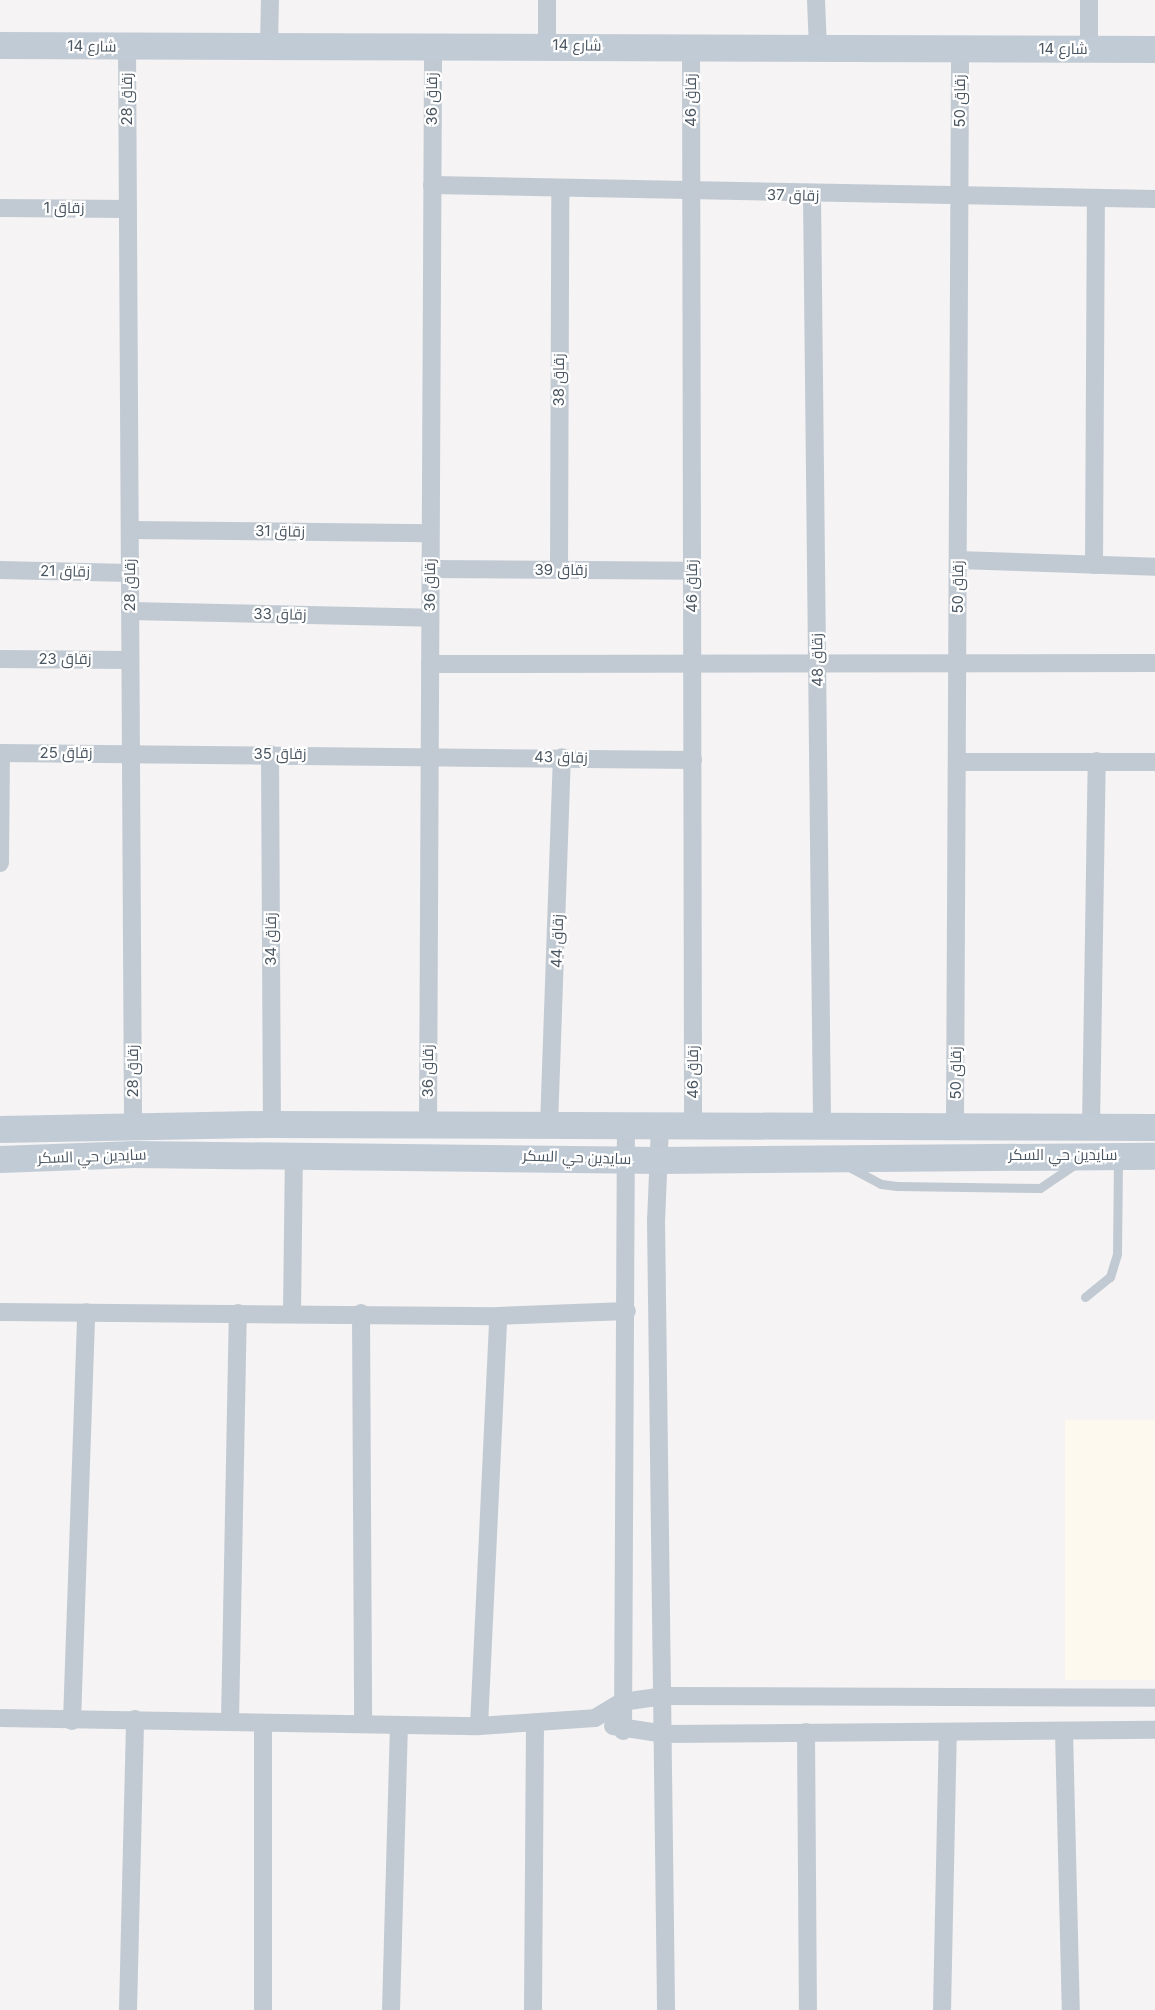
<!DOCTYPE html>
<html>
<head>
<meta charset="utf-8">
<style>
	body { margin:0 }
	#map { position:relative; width:1155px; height:2010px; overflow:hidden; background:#f5f3f3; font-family:Inter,Cairo,sans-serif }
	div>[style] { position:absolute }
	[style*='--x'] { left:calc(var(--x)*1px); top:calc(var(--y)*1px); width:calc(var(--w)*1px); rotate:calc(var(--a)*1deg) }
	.commercial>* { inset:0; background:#fdf9ef; transform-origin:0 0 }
	.lane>* { height:9px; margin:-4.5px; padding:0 4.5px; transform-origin:4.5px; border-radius:4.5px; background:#c1cad2 }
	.street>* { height:18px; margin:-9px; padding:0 9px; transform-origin:9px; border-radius:9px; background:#c1cad2 }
	.secondary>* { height:27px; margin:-13.5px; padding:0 13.5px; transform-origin:13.5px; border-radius:13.5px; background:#c1cbd6 }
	span { translate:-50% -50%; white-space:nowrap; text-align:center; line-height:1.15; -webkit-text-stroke:4.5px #fff; paint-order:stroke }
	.street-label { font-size:15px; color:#4a5661 }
</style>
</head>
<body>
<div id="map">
	<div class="commercial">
		<i style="left:1155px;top:1420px;width:260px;height:90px;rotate:90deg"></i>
	</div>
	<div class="lane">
		<i style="--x:851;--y:1168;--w:34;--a:28"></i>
		<i style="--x:881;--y:1184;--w:16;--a:7"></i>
		<i style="--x:897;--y:1186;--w:143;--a:0.8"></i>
		<i style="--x:1040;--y:1188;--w:45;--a:-34"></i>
		<i style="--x:1085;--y:1297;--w:32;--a:-39"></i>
		<i style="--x:1110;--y:1277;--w:24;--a:-73"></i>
		<i style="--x:1117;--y:1254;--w:96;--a:-89.4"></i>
	</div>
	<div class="street">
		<i style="--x:547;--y:0;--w:44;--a:90"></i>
		<i style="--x:816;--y:0;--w:48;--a:87.6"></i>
		<i style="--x:127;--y:46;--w:1078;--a:89.68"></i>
		<i style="--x:269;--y:46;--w:46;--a:-88.8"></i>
		<i style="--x:691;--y:47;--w:1078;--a:89.89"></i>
		<i style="--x:1089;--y:49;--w:49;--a:-90"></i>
		<i style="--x:432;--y:185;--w:723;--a:1.11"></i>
		<i style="--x:812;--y:195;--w:930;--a:89.38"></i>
		<i style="--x:0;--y:208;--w:128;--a:0.4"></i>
		<i style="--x:130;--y:530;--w:300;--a:0.6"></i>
		<i style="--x:958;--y:560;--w:197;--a:2"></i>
		<i style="--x:1094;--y:565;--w:367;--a:-89.7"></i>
		<i style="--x:430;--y:569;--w:262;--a:0.4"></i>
		<i style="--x:0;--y:570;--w:130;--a:1.3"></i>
		<i style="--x:559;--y:570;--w:381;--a:-89.8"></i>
		<i style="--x:130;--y:611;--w:300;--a:1.3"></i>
		<i style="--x:0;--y:659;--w:130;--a:0.4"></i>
		<i style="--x:430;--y:664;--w:725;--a:-0.08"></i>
		<i style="--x:0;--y:753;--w:693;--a:0.58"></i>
		<i style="--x:270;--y:754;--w:370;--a:89.7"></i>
		<i style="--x:957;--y:762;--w:198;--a:0"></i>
		<i style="--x:0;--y:863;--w:110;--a:-89.5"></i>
		<i style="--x:428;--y:1125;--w:1079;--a:-89.73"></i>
		<i style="--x:549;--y:1126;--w:369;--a:-88"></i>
		<i style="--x:660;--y:1126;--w:94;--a:92.4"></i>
		<i style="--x:656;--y:1220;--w:790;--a:89.27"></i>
		<i style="--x:955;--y:1126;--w:1078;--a:-89.73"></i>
		<i style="--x:1091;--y:1126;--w:365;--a:-89.1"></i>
		<i style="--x:0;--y:1312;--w:498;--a:0.5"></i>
		<i style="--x:498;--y:1316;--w:129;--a:-2.2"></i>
		<i style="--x:292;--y:1313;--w:159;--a:-89.3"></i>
		<i style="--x:361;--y:1313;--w:411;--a:89.7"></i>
		<i style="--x:0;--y:1718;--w:479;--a:1"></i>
		<i style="--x:479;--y:1726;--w:116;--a:-3.9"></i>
		<i style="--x:595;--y:1718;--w:31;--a:-31"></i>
		<i style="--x:622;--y:1702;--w:42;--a:-8.1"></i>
		<i style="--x:664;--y:1696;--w:491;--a:0.2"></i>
		<i style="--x:72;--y:1721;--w:409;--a:-88"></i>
		<i style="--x:230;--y:1721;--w:408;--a:-88.9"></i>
		<i style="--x:479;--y:1726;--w:410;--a:-87.3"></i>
		<i style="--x:613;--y:1726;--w:53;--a:8.7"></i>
		<i style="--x:665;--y:1734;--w:490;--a:-0.5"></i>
		<i style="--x:623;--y:1731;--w:605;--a:-89.72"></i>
		<i style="--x:1064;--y:1731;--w:279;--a:88.6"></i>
		<i style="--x:806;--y:1732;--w:278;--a:89.6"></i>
		<i style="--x:128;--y:2010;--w:291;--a:-88.6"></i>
		<i style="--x:263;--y:2010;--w:285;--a:-90"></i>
		<i style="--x:391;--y:2010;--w:285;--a:-88.4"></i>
		<i style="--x:533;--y:2010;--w:287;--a:-89.6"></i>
		<i style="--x:942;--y:2010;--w:277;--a:-88.8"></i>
	</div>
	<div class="secondary">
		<i style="--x:0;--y:45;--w:1155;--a:0.2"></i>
		<i style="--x:0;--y:1129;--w:272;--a:-1.1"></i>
		<i style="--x:272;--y:1124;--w:883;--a:0.19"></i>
		<i style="--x:0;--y:1159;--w:134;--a:-2.1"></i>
		<i style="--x:134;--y:1154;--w:525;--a:0.65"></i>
		<i style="--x:659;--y:1160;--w:496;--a:-0.5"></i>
	</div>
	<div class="street-label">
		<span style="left:577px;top:45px;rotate:1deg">شارع 14</span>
		<span style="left:92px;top:46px;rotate:1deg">شارع 14</span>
		<span style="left:1063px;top:49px">شارع 14</span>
		<span style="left:127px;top:99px;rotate:-90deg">زقاق 28</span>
		<span style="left:432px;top:99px;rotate:-90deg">زقاق 36</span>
		<span style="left:691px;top:100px;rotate:-90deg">زقاق 46</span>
		<span style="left:960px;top:101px;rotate:-90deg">زقاق 50</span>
		<span style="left:793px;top:195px;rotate:1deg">زقاق 37</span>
		<span style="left:64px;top:208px">زقاق 1</span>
		<span style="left:559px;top:380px;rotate:-90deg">زقاق 38</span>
		<span style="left:280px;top:531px;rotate:1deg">زقاق 31</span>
		<span style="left:561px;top:570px">زقاق 39</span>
		<span style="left:65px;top:571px;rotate:1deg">زقاق 21</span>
		<span style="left:130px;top:585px;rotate:-90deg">زقاق 28</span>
		<span style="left:430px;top:585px;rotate:-90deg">زقاق 36</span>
		<span style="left:692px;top:586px;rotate:-90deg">زقاق 46</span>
		<span style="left:958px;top:587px;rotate:-90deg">زقاق 50</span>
		<span style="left:280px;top:614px;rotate:1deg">زقاق 33</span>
		<span style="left:65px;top:659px">زقاق 23</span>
		<span style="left:817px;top:660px;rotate:-91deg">زقاق 48</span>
		<span style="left:66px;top:753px">زقاق 25</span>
		<span style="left:280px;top:754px">زقاق 35</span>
		<span style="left:561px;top:757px;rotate:1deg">زقاق 43</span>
		<span style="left:271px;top:939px;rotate:-90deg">زقاق 34</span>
		<span style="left:557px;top:941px;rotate:-88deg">زقاق 44</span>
		<span style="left:133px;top:1071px;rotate:-90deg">زقاق 28</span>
		<span style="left:428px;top:1071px;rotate:-90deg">زقاق 36</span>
		<span style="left:693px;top:1072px;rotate:-90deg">زقاق 46</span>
		<span style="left:956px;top:1073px;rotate:-90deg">زقاق 50</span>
		<span style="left:1063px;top:1155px">سايدين حي السكر</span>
		<span style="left:92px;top:1156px;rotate:-2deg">سايدين حي السكر</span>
		<span style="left:577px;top:1157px;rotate:2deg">سايدين حي السكر</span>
	</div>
</div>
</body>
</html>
